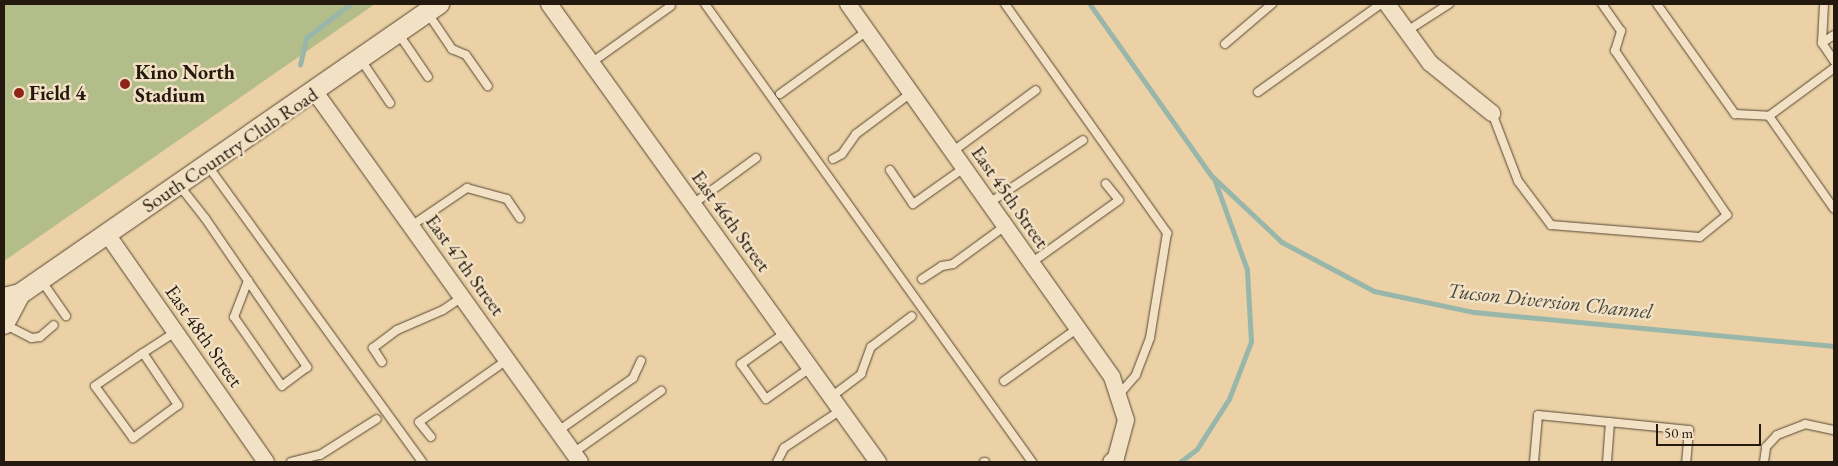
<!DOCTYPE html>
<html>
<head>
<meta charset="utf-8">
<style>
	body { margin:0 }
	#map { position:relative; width:1838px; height:466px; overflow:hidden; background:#ebd1a5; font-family:"EB Garamond",serif }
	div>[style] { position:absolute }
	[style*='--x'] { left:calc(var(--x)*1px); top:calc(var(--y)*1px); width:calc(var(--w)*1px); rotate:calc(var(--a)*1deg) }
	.green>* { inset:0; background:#b2bd8a }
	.stream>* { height:4.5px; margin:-2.25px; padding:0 2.25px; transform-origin:2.25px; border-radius:2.25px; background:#98b7aa }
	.roads { filter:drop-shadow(0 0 1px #564734) drop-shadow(0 0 1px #564734) }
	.service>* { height:8px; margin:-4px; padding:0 4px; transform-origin:4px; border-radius:4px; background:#f2e1c4 }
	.minor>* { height:16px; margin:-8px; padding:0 8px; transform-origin:8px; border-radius:8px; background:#f2e1c4 }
	.tertiary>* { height:20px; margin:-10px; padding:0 10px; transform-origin:10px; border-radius:10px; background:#f2e1c4 }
	.dots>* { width:14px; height:14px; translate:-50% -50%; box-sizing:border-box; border:2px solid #f2e1c4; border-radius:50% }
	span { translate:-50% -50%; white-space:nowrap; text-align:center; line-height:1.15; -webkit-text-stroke:5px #f2e1c4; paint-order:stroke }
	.poi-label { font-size:20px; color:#24190e; font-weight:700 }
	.left { translate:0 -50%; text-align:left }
	.street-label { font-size:20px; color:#24190e }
	.water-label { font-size:21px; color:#47483d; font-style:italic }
	.frame { position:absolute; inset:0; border:5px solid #24190e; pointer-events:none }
	.scale { position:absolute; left:1656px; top:424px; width:105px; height:22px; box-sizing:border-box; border:2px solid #24190e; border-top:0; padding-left:6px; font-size:15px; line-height:18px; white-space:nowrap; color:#24190e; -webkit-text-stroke:4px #f2e1c4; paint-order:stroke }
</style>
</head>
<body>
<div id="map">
	<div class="green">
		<i style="clip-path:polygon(4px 4px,375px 4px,4px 261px)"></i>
	</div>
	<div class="stream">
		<i style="--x:1090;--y:4;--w:211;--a:54.7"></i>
		<i style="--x:1212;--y:176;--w:96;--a:43.3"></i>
		<i style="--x:1282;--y:242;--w:104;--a:28"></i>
		<i style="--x:1374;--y:291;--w:102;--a:11.9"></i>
		<i style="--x:1474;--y:312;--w:362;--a:5.4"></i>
		<i style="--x:300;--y:65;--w:28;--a:-77"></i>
		<i style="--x:306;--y:38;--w:56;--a:-37.7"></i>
		<i style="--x:1180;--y:462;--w:21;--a:-37"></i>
		<i style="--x:1197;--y:449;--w:59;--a:-57.4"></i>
		<i style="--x:1229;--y:399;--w:61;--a:-68.9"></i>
		<i style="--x:1251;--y:342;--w:72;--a:-93.2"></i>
		<i style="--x:1247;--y:270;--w:97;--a:-109.9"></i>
	</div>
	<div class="roads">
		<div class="service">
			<i style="--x:705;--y:4;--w:563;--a:54.47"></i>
			<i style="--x:1005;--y:4;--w:281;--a:54.7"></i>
			<i style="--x:1167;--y:233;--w:106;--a:99.2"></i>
			<i style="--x:1150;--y:338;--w:40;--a:111"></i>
			<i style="--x:1136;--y:375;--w:28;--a:131"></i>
			<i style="--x:1657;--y:4;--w:135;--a:54.7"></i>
			<i style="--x:1735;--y:114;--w:34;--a:3"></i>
			<i style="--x:1769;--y:116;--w:81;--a:-36.4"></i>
			<i style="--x:1824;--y:4;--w:39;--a:93"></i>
			<i style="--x:1822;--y:43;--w:22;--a:56"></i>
			<i style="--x:427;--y:12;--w:45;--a:56"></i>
			<i style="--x:452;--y:49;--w:15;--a:23"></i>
			<i style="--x:466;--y:55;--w:38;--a:55"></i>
			<i style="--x:1407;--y:31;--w:50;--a:-32.7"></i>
			<i style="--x:398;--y:33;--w:53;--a:55.7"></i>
			<i style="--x:1822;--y:43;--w:14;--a:-34"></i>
			<i style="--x:1225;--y:44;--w:62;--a:-40.4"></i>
			<i style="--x:361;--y:60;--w:52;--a:56"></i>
			<i style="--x:591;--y:63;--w:98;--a:-35.5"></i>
			<i style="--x:1258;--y:92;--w:151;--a:-35.6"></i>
			<i style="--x:780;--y:94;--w:107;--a:-35.9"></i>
			<i style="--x:1492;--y:113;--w:73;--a:69.1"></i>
			<i style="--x:1518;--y:181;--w:55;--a:53.1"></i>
			<i style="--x:1551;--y:225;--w:149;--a:4.6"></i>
			<i style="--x:1700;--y:237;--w:35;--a:-39"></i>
			<i style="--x:1727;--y:215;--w:199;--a:-124.3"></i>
			<i style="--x:1615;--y:51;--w:21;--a:-73"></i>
			<i style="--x:1621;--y:31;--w:33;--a:-125"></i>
			<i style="--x:1769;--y:116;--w:113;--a:55"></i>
			<i style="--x:952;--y:152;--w:104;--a:-36.4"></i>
			<i style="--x:833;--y:159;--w:10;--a:-29"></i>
			<i style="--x:842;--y:154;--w:24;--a:-55"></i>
			<i style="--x:856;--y:134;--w:69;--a:-36.7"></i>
			<i style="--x:208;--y:166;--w:365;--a:54.1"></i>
			<i style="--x:890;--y:170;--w:41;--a:55.9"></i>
			<i style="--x:913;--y:204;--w:62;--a:-35.2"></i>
			<i style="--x:179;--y:185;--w:42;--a:51.8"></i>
			<i style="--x:205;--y:218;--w:181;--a:55.6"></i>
			<i style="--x:307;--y:367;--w:31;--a:143"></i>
			<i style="--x:282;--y:386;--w:84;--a:-124.8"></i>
			<i style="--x:234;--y:317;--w:39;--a:-69"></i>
			<i style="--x:989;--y:203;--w:113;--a:-33.8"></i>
			<i style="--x:693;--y:204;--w:78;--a:-36.1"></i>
			<i style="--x:411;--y:226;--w:68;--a:-34.2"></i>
			<i style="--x:467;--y:188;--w:41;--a:15.4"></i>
			<i style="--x:507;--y:199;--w:23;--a:56"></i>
			<i style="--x:1031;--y:263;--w:108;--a:-35.6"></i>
			<i style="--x:1119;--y:200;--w:21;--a:-129"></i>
			<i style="--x:922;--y:279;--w:24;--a:-33"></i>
			<i style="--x:942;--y:266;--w:11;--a:-10"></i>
			<i style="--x:953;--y:264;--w:64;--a:-36.2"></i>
			<i style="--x:41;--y:280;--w:44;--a:55.2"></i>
			<i style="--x:4;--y:324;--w:31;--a:27"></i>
			<i style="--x:32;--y:338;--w:8;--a:-7"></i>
			<i style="--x:40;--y:337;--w:18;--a:-41"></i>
			<i style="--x:785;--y:333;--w:54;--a:144.8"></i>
			<i style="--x:741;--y:364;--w:43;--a:54.5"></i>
			<i style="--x:766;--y:399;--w:54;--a:-35.2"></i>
			<i style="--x:143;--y:353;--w:63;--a:56.1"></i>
			<i style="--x:178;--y:405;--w:56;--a:143.7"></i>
			<i style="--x:133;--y:438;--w:64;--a:-126.2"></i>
			<i style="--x:95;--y:386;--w:58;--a:-34.5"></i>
			<i style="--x:143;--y:353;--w:38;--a:-33"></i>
			<i style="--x:382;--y:362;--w:17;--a:-123"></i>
			<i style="--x:373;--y:348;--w:30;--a:-37"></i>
			<i style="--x:397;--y:330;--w:50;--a:-23.5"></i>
			<i style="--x:443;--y:310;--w:23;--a:-34"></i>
			<i style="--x:1004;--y:381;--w:91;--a:-35.6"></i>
			<i style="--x:831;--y:397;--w:38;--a:-37"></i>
			<i style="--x:861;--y:374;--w:29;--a:-70"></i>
			<i style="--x:871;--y:347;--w:51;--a:-37.1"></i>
			<i style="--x:558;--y:431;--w:92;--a:-35.2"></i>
			<i style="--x:633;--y:378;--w:19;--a:-65"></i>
			<i style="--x:431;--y:437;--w:19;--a:-129"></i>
			<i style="--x:419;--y:422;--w:108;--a:-35.2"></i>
			<i style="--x:573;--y:453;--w:108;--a:-35.2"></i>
			<i style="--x:291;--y:462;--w:30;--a:-14"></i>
			<i style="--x:320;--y:455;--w:67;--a:-32.3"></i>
			<i style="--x:777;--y:462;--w:16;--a:-63"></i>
			<i style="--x:784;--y:448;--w:69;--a:-33.7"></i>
			<i style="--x:984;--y:462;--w:1;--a:0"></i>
			<i style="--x:1534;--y:462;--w:47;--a:-85.1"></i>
			<i style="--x:1538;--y:415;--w:152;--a:5.7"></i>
			<i style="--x:1689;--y:430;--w:32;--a:95"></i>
			<i style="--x:1607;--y:462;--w:40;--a:-85.7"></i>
			<i style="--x:1764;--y:462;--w:15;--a:-82"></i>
			<i style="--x:1766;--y:447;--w:16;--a:-47"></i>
			<i style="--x:1777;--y:435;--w:30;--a:-21"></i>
			<i style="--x:1805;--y:424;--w:30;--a:12"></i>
		</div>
		<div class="minor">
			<i style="--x:549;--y:4;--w:564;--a:54.31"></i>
			<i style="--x:848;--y:4;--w:457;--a:54.7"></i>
			<i style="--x:1112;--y:377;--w:45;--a:72"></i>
			<i style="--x:1126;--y:420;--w:39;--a:105"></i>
			<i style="--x:1116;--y:458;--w:6;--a:141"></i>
			<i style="--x:1387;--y:4;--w:73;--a:53.9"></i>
			<i style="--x:1430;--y:63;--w:80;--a:38.9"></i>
			<i style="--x:315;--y:92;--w:455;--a:54.4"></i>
			<i style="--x:107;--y:234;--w:278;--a:55.1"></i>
		</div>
		<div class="tertiary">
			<i style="--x:4;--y:298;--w:16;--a:-14"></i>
			<i style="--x:20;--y:294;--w:510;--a:-34.69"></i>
			<i style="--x:4;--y:324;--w:34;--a:-62"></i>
		</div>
	</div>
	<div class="dots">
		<i style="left:125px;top:84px;background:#8f2418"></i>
		<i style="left:19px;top:93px;background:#8f2418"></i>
	</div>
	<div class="poi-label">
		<span class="left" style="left:135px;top:84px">Kino North<br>Stadium</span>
		<span class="left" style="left:29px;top:93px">Field 4</span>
	</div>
	<div class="street-label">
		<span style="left:230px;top:150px;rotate:-34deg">South Country Club Road</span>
		<span style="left:1010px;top:197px;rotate:55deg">East 45th Street</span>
		<span style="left:731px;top:221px;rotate:54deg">East 46th Street</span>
		<span style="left:465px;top:265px;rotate:54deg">East 47th Street</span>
		<span style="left:204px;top:336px;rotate:55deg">East 48th Street</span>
	</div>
	<div class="water-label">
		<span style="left:1550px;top:301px;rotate:6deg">Tucson Diversion Channel</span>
	</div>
	<div class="frame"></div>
	<div class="scale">50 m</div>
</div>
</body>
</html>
